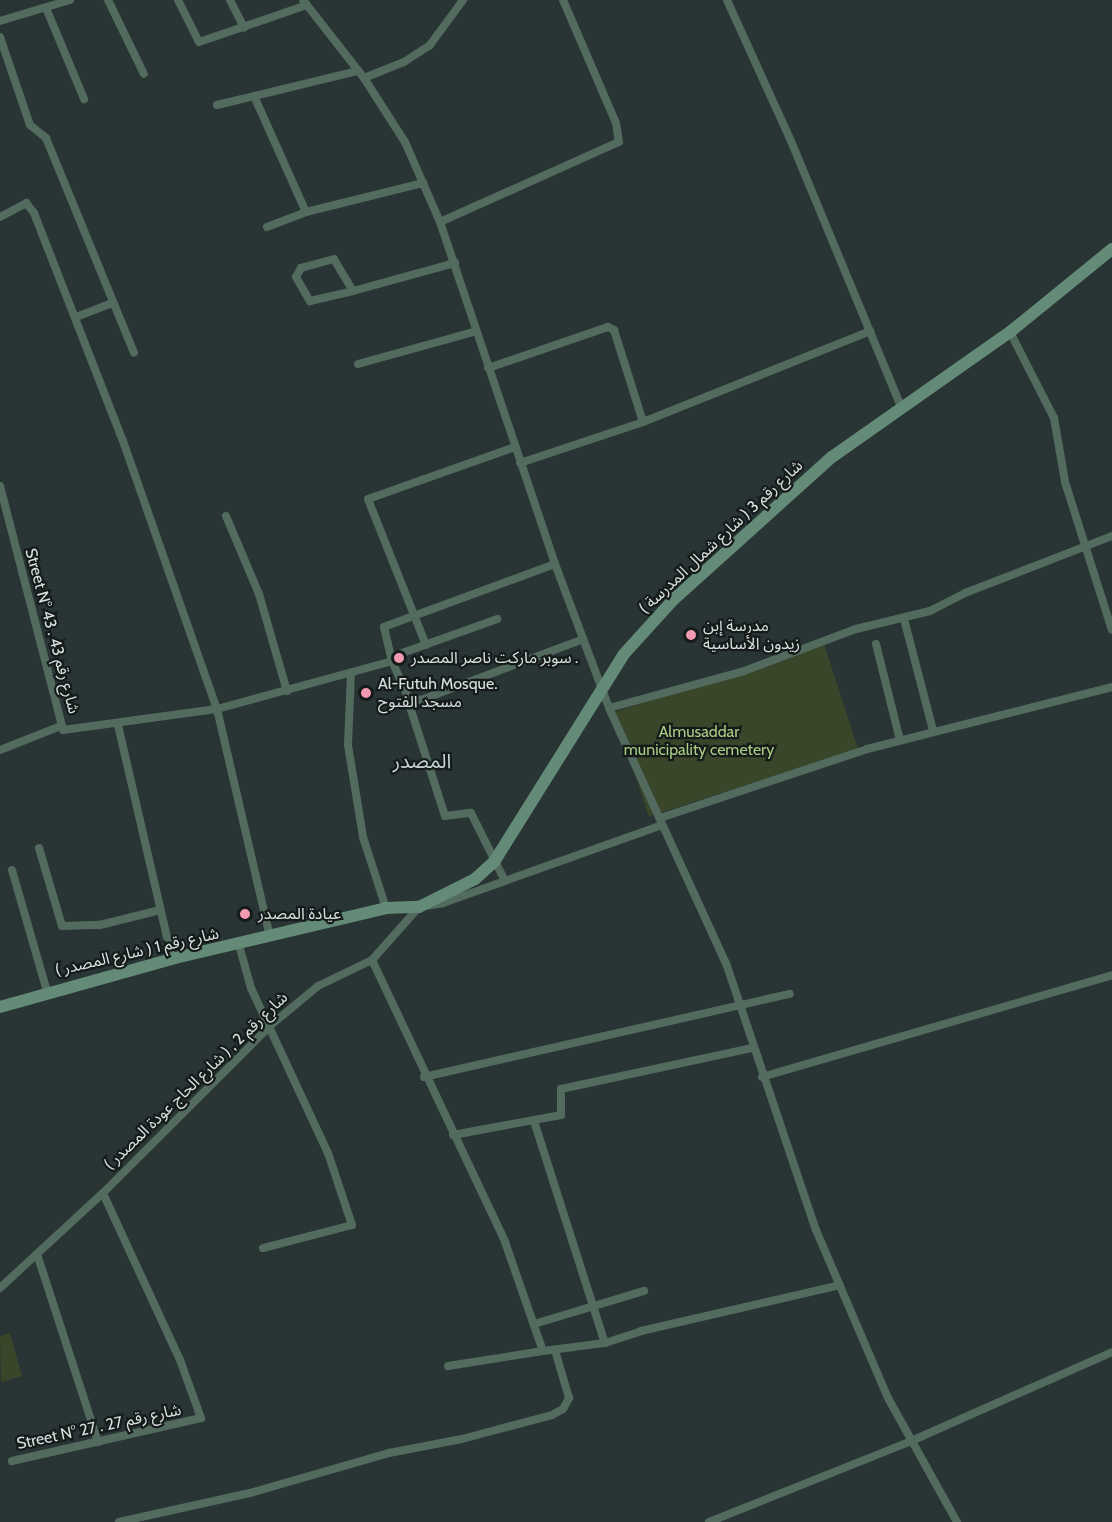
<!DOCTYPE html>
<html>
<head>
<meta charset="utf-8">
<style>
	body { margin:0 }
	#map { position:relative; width:1112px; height:1522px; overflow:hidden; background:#293434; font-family:Cabin,"Noto Sans Arabic",sans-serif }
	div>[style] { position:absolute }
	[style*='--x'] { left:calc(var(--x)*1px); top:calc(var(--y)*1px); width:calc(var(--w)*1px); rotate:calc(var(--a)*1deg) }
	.green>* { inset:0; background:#39462a; transform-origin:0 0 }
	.street>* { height:8px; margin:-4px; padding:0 4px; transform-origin:4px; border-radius:4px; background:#536b5f }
	.secondary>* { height:12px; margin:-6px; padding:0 6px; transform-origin:6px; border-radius:6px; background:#648b77 }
	.dots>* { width:16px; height:16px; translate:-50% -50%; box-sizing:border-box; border:3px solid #151b1a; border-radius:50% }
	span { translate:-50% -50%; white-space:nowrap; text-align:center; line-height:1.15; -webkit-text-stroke:4.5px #151b1a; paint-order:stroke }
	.street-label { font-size:16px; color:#d8e0df }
	.poi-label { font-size:16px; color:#d8e0df }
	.left { translate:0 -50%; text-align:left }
	.park-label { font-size:16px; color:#a9cd82 }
	.quarter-label { font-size:20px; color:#c5d4d4 }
</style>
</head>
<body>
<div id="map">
	<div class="green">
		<i style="left:824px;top:644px;width:110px;height:220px;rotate:72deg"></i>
		<i style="clip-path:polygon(10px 1333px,22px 1376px,1px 1382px,0 1336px)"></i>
	</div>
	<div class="street">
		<i style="--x:108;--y:0;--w:82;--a:64.1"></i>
		<i style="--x:178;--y:0;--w:47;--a:63.4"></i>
		<i style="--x:199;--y:42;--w:114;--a:-18.9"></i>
		<i style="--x:230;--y:0;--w:31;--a:63"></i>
		<i style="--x:303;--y:0;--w:99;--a:52"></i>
		<i style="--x:364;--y:78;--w:76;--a:57.4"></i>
		<i style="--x:405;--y:142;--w:87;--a:66.4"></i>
		<i style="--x:440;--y:222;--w:361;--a:71.4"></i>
		<i style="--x:555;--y:564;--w:154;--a:69.4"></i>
		<i style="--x:609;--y:708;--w:281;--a:65.4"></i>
		<i style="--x:726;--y:963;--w:282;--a:71.4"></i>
		<i style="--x:816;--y:1230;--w:183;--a:66.8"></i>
		<i style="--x:888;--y:1398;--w:142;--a:60.9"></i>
		<i style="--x:727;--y:0;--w:155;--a:65.6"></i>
		<i style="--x:791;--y:141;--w:287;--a:67.5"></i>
		<i style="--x:46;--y:8;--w:99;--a:67.3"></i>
		<i style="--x:0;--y:21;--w:73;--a:-16.7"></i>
		<i style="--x:0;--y:37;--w:93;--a:71.2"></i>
		<i style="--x:30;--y:125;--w:21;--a:39"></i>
		<i style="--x:46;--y:138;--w:232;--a:67.7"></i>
		<i style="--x:364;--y:78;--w:43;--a:-21.8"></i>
		<i style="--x:404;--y:62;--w:31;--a:-33"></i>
		<i style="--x:430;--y:45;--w:56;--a:-53.7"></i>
		<i style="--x:254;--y:96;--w:127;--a:65.9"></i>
		<i style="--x:217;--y:105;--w:145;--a:-13.6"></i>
		<i style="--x:0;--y:217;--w:30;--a:-28"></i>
		<i style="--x:26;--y:203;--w:13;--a:51"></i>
		<i style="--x:34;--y:213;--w:245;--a:68.7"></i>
		<i style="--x:123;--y:441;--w:284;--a:70.7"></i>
		<i style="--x:217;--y:709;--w:234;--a:76.9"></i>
		<i style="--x:440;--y:222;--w:196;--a:-24.1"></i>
		<i style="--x:619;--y:142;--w:19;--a:-99"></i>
		<i style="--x:616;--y:123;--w:134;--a:-113.3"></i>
		<i style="--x:267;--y:227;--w:42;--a:-21"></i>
		<i style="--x:306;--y:212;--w:121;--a:-13.9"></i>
		<i style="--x:353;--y:291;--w:37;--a:-121"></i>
		<i style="--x:334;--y:259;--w:34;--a:165"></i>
		<i style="--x:301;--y:268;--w:10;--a:119"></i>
		<i style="--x:296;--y:277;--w:28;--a:60"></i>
		<i style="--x:310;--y:301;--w:44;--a:-13.1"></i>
		<i style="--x:353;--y:291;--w:106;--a:-15.4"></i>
		<i style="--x:76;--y:317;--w:39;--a:-21"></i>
		<i style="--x:1010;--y:332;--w:97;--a:62.9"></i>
		<i style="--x:1054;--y:418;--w:65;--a:80.2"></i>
		<i style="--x:1065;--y:482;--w:155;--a:72.4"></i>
		<i style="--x:358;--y:364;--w:123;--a:-15.5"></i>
		<i style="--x:488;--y:368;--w:127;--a:-18.9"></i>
		<i style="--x:608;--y:327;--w:7;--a:27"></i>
		<i style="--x:614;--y:330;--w:96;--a:72.5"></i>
		<i style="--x:520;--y:463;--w:130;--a:-18.4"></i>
		<i style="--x:643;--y:422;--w:245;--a:-21.8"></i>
		<i style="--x:0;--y:486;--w:252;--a:75.5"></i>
		<i style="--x:63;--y:730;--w:155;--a:-7.8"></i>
		<i style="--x:217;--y:709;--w:181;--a:-15.3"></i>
		<i style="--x:226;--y:516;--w:85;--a:67.1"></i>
		<i style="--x:259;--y:594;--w:101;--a:73.9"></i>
		<i style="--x:555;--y:564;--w:182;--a:159.8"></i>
		<i style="--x:384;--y:627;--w:35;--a:77"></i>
		<i style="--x:392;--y:661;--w:39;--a:66"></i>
		<i style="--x:408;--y:697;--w:13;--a:13"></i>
		<i style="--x:421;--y:700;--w:173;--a:-20.6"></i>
		<i style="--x:904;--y:619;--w:115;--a:75.4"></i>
		<i style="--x:876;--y:644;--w:99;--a:76"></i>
		<i style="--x:426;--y:645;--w:157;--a:-111.7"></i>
		<i style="--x:368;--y:499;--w:156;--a:-19.5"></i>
		<i style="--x:391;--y:657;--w:113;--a:-19.7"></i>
		<i style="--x:351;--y:673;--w:72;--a:92.4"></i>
		<i style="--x:348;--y:745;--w:93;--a:80.7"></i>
		<i style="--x:363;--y:837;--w:75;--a:72.1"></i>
		<i style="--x:413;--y:698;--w:12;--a:99"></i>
		<i style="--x:411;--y:710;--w:111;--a:72.2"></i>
		<i style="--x:445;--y:816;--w:26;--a:-7"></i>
		<i style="--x:471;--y:813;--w:76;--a:63.4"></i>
		<i style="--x:609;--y:708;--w:140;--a:-15.3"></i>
		<i style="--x:744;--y:671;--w:120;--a:-20.6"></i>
		<i style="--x:856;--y:629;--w:76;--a:-13.7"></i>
		<i style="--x:930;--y:611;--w:39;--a:-27"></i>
		<i style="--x:965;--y:593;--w:158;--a:-21.2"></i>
		<i style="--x:118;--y:725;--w:240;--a:77"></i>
		<i style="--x:0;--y:750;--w:66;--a:-21.5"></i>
		<i style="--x:660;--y:818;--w:218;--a:-18.4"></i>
		<i style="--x:867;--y:749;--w:253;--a:-14.2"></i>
		<i style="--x:39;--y:848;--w:81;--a:73.6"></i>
		<i style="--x:62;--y:926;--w:38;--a:-2"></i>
		<i style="--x:100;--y:925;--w:62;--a:-14"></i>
		<i style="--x:12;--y:870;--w:126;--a:73.9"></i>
		<i style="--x:239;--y:945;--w:45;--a:74.4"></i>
		<i style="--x:251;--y:988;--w:182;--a:65"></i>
		<i style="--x:328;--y:1153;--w:76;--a:71.6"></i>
		<i style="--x:352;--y:1225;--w:92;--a:165.5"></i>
		<i style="--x:372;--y:960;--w:312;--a:64.7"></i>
		<i style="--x:505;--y:1242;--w:115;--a:70.8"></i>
		<i style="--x:543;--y:1351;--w:63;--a:-7.4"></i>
		<i style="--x:605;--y:1343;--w:38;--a:-18"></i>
		<i style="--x:641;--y:1331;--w:204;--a:-13"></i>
		<i style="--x:424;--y:1077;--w:375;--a:-12.8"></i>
		<i style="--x:762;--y:1077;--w:365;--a:-16.2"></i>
		<i style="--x:534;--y:1121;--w:233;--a:72.3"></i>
		<i style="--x:453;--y:1135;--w:110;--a:-10.5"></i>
		<i style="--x:561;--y:1115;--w:26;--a:-90"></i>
		<i style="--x:561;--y:1089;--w:196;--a:-12.1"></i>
		<i style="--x:37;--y:1254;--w:198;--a:72"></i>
		<i style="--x:0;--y:1288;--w:140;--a:-42.7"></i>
		<i style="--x:103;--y:1193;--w:238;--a:-45"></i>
		<i style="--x:271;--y:1025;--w:61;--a:-39.7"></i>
		<i style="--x:318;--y:986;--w:60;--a:-25.7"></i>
		<i style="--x:372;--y:960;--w:71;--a:-48.4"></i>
		<i style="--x:419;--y:907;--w:24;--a:-9"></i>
		<i style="--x:443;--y:903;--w:232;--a:-19.6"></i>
		<i style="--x:534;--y:1324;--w:115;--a:-16.7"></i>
		<i style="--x:448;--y:1366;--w:96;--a:-9"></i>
		<i style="--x:12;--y:1461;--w:194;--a:-12.8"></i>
		<i style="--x:201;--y:1418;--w:62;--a:-109.9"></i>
		<i style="--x:180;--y:1360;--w:184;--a:-114.8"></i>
		<i style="--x:119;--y:1522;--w:134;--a:-12.5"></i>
		<i style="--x:250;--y:1493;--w:145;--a:-16.1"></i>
		<i style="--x:389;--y:1453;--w:74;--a:-10.9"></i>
		<i style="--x:462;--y:1439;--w:93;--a:-14.9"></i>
		<i style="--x:552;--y:1415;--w:13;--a:-29"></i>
		<i style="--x:563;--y:1409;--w:13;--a:-61"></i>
		<i style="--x:569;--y:1398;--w:50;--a:-106.3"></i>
		<i style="--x:709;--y:1522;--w:215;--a:-21.8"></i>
		<i style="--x:909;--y:1442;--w:222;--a:-23.9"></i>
	</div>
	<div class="secondary">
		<i style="--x:0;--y:1007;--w:182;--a:-15.6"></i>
		<i style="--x:175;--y:958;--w:217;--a:-13.3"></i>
		<i style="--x:386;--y:908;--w:33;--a:-2"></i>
		<i style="--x:419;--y:907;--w:63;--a:-26.6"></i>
		<i style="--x:475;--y:879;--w:25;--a:-42"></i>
		<i style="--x:494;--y:862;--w:245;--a:-58"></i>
		<i style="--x:624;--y:654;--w:73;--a:-47.8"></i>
		<i style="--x:673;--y:600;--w:214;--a:-42"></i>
		<i style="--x:832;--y:457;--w:218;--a:-35.1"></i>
		<i style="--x:1010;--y:332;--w:132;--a:-39.1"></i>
	</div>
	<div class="dots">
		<i style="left:691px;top:635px;background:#f19ab2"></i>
		<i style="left:399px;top:658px;background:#f19ab2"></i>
		<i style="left:366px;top:693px;background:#f19ab2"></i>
		<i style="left:245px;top:914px;background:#f19ab2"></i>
	</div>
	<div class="street-label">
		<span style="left:721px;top:537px;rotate:-43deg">شارع رقم 3 ( شارع شمال المدرسة )</span>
		<span style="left:52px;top:631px;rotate:75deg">Street N° 43 . شارع رقم 43</span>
		<span style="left:137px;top:952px;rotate:-13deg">شارع رقم 1 ( شارع المصدر )</span>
		<span style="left:196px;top:1081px;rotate:-44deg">شارع رقم 2 , ( شارع الحاج عودة المصدر )</span>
		<span style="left:99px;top:1427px;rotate:-12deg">Street N° 27 . شارع رقم 27</span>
	</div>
	<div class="poi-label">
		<span class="left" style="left:703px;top:635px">مدرسة إبن<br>زيدون الأساسية</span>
		<span class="left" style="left:411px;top:658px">سوبر ماركت ناصر المصدر .</span>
		<span class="left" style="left:378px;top:693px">Al-Futuh Mosque.<br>مسجد الفتوح</span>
		<span class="left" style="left:258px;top:914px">عيادة المصدر</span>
	</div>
	<div class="park-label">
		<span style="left:699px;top:741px">Almusaddar<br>municipality cemetery</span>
	</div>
	<div class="quarter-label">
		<span style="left:422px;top:761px">المصدر</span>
	</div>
</div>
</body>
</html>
